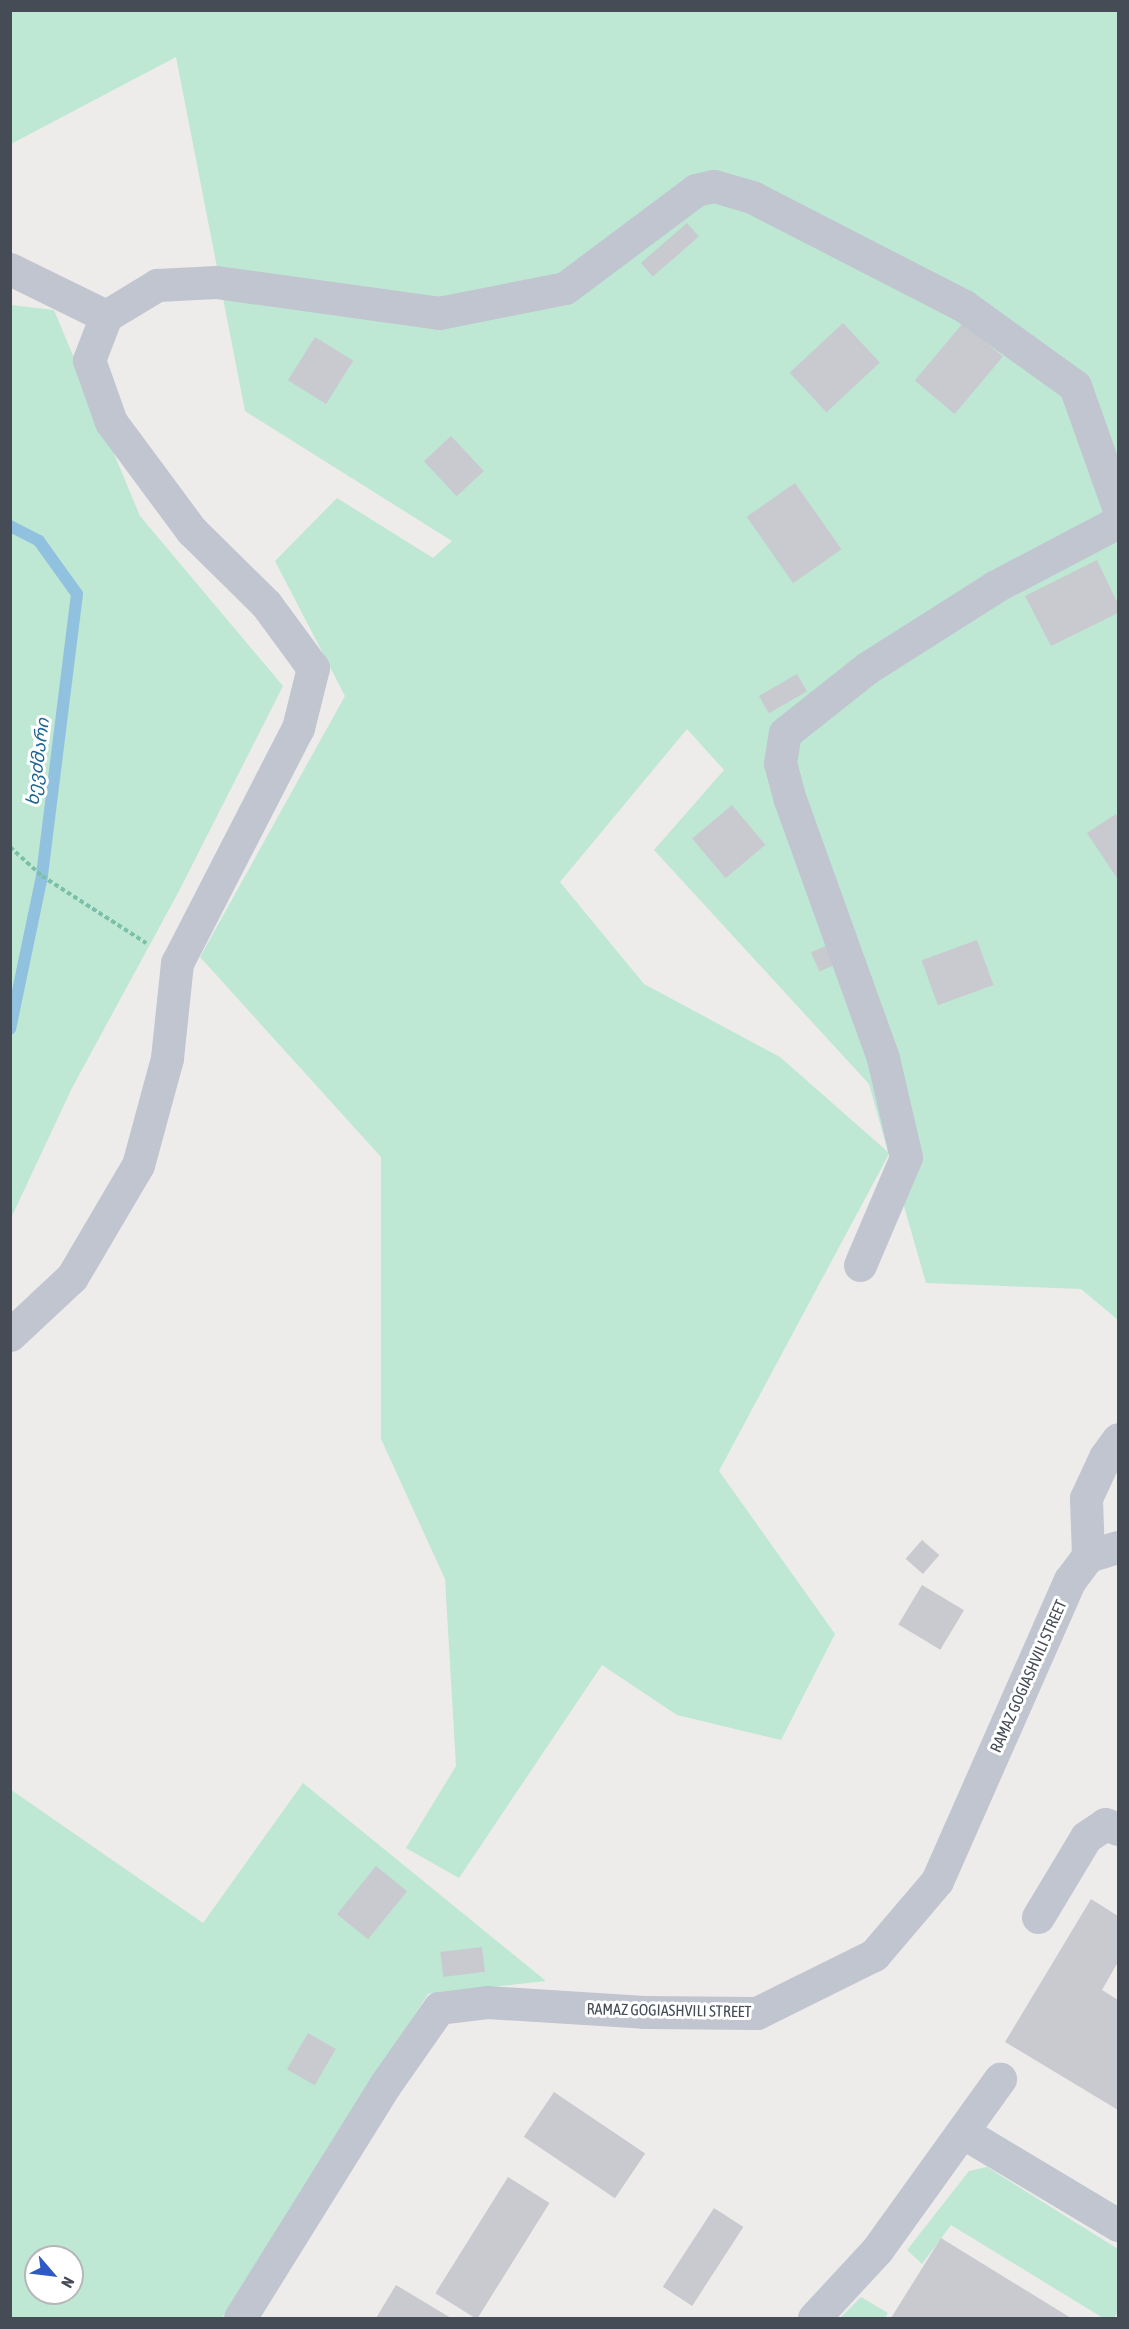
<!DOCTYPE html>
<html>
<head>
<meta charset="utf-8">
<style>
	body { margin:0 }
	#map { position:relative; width:1129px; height:2329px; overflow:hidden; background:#eeeceb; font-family:"Asap Condensed","Noto Sans Georgian",sans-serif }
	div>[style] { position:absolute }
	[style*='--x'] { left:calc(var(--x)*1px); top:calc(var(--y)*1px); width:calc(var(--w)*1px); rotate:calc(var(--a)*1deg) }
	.green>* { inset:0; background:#bee7d4 }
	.stream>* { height:12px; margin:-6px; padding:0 6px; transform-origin:6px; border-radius:6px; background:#90c2df }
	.building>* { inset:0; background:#c9cacf; transform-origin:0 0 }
	.path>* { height:4px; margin-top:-2px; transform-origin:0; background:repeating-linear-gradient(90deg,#7ac0a9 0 4.5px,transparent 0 7.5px) }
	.minor>* { height:33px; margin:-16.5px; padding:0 16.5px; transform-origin:16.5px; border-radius:16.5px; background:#c0c5cf }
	span { translate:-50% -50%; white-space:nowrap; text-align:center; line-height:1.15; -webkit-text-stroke:6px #fff; paint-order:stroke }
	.street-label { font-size:16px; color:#464c56 }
	.water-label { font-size:18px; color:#1d6792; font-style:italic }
	.frame { position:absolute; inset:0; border:12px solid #464c56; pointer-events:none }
	.north { position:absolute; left:24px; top:2245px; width:60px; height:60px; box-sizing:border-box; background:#fff; border:2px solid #b5b7bb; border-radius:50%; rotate:118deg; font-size:16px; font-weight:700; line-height:24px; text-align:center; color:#464c56 }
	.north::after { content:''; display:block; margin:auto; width:21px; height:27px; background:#2f59c4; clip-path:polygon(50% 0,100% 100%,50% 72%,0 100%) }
</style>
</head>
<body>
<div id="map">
	<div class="green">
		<i style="clip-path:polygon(evenodd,11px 11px,1118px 11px,1118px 1320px,1081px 1289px,926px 1283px,889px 1154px,719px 1471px,835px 1634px,781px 1740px,677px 1715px,602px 1665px,459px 1878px,406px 1848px,456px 1766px,445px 1579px,381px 1439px,381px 1157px,200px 957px,345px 696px,275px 561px,337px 498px,433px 558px,452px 541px,245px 411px,176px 57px,11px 144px,11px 11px,687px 729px,724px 770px,654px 850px,869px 1084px,888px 1152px,780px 1057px,644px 984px,560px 882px,687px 729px)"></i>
		<i style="clip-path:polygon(11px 305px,54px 310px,140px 516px,283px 686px,179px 891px,72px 1088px,11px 1218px)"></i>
		<i style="clip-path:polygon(evenodd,303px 1783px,546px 1981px,428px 1994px,222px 2318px,11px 2318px,10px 1789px,203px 1923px,303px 1783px,36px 2257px,72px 2257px,72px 2293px,36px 2293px,36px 2257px)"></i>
		<i style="clip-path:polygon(987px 2167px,1118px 2249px,1118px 2312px,1114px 2318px,1103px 2318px,951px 2225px,922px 2264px,907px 2250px,969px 2171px)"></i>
		<i style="clip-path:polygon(861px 2297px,888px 2313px,885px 2318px,840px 2318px)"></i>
	</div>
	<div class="stream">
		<i style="--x:10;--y:526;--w:33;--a:27"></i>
		<i style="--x:39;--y:541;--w:65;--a:54.4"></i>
		<i style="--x:77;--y:594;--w:284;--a:97.1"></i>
		<i style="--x:42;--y:876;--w:156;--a:101.8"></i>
	</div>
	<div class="building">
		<i style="left:687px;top:223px;width:18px;height:61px;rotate:49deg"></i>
		<i style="left:843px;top:323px;width:54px;height:73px;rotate:47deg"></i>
		<i style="left:963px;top:323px;width:52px;height:75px;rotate:40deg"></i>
		<i style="left:315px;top:337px;width:45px;height:51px;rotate:32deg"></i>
		<i style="left:451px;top:436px;width:48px;height:37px;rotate:47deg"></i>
		<i style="left:795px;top:483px;width:81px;height:59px;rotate:55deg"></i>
		<i style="clip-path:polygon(1097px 560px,1118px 604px,1118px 613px,1051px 646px,1025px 596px)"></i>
		<i style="left:797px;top:674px;width:20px;height:44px;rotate:60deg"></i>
		<i style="left:732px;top:805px;width:52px;height:52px;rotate:50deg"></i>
		<i style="clip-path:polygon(1116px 814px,1118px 818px,1117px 878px,1087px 833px)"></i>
		<i style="left:977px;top:940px;width:48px;height:59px;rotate:70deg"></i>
		<i style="left:835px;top:942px;width:21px;height:26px;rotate:67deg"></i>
		<i style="left:922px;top:1540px;width:23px;height:25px;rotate:41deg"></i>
		<i style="left:922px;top:1585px;width:49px;height:46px;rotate:31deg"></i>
		<i style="left:376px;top:1866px;width:40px;height:62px;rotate:39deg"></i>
		<i style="clip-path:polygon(1091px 1899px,1118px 1916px,1118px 1962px,1102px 1990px,1118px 2000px,1118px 2110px,1005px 2042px)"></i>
		<i style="left:482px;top:1947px;width:25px;height:42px;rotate:83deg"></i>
		<i style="left:308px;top:2033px;width:32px;height:42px;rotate:30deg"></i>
		<i style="left:554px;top:2092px;width:110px;height:54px;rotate:34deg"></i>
		<i style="left:508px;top:2177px;width:49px;height:137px;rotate:32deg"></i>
		<i style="left:714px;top:2208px;width:35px;height:94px;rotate:33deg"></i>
		<i style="clip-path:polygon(941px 2238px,1071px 2318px,891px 2318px)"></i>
		<i style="clip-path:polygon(396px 2285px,451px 2318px,376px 2318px)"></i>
	</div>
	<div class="path">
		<i style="--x:10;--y:847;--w:43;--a:42.2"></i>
		<i style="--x:42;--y:876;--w:124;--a:32.8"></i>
	</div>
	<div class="minor">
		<i style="--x:10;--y:269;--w:107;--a:26.1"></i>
		<i style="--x:860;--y:1265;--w:117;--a:-66.9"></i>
		<i style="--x:906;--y:1157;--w:102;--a:-103.1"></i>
		<i style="--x:883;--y:1058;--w:274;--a:-109.8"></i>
		<i style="--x:790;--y:800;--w:38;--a:-105"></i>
		<i style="--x:780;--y:763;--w:30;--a:-81"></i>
		<i style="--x:785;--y:733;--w:105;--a:-38.4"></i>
		<i style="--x:867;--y:668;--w:153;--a:-32.4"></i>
		<i style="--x:996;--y:586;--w:138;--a:-27.7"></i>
		<i style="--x:10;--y:1335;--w:85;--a:-43.1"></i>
		<i style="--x:72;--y:1277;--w:130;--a:-59.5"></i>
		<i style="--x:138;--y:1165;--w:111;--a:-74.8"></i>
		<i style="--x:167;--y:1058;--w:96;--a:-84"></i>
		<i style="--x:177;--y:963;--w:264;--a:-62.8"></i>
		<i style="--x:298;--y:728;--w:62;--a:-76"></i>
		<i style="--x:313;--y:668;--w:79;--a:-126.3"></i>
		<i style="--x:266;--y:604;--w:105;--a:-135.4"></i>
		<i style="--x:191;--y:530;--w:134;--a:-126.5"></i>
		<i style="--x:111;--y:422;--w:66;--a:-109.5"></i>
		<i style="--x:89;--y:360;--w:47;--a:-68.9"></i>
		<i style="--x:106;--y:316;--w:60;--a:-31.3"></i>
		<i style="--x:157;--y:285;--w:59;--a:-2.9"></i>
		<i style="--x:216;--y:282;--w:225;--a:7.9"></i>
		<i style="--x:439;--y:313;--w:128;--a:-11.2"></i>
		<i style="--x:565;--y:288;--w:164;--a:-36.8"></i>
		<i style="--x:696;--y:190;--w:18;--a:-13"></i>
		<i style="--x:714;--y:186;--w:40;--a:16"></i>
		<i style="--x:752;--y:197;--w:238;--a:27.2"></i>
		<i style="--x:964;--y:306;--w:137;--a:35.8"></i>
		<i style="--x:1075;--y:386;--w:128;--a:70.4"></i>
		<i style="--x:1088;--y:1556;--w:58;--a:-92"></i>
		<i style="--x:1086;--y:1498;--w:45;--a:-65.1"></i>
		<i style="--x:1105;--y:1457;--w:22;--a:-54"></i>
		<i style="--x:1038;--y:1917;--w:93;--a:-59"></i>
		<i style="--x:1086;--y:1837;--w:23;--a:-34"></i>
		<i style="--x:1105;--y:1824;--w:14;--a:21"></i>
		<i style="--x:964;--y:2133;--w:179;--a:30.9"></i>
		<i style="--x:240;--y:2318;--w:274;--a:-58.1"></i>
		<i style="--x:385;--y:2085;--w:94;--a:-55"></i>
		<i style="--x:439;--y:2008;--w:48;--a:-7.1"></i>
		<i style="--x:487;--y:2002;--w:157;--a:3.6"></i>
		<i style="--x:644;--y:2012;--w:113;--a:0.5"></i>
		<i style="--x:757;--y:2013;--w:131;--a:-26.4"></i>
		<i style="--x:874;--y:1955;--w:97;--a:-49.6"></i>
		<i style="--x:937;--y:1881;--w:329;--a:-66.2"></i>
		<i style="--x:1070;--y:1580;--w:30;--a:-53"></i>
		<i style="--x:1088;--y:1556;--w:31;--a:-17"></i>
		<i style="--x:814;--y:2318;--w:93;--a:-47.2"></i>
		<i style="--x:877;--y:2250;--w:211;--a:-54.3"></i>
	</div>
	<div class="street-label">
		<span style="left:1028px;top:1676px;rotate:-66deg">RAMAZ GOGIASHVILI STREET</span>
		<span style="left:669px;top:2010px;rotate:1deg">RAMAZ GOGIASHVILI STREET</span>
	</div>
	<div class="water-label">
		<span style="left:38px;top:762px;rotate:-83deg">ხევძმარი</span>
	</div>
	<div class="frame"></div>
	<div class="north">N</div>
</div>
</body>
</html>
